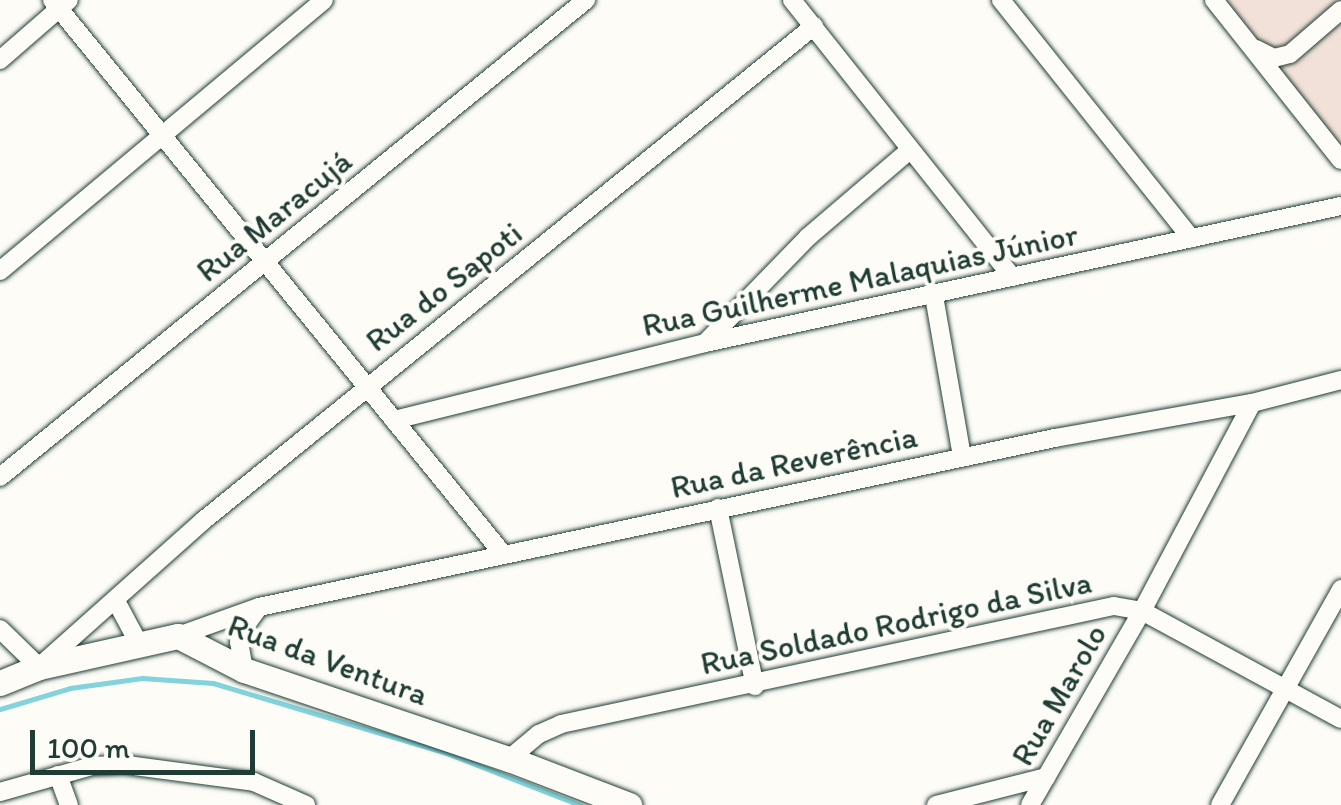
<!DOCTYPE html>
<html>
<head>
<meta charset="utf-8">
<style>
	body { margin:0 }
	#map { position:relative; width:1341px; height:805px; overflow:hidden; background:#fdfcf7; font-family:Itim,sans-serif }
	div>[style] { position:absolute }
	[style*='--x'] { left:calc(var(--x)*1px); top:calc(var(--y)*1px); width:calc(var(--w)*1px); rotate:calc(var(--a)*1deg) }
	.built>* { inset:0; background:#f2e1d8 }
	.stream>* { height:5px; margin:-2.5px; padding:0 2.5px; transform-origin:2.5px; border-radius:2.5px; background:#82d3db }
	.roads { filter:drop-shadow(0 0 2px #1f3d34) drop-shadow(0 0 2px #1f3d34) }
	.street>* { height:18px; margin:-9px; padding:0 9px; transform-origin:9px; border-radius:9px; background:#fdfcf7 }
	.secondary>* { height:25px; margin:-12.5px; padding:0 12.5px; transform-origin:12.5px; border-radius:12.5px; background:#fdfcf7 }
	span { translate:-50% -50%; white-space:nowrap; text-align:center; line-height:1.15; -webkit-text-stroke:8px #fdfcf7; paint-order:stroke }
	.street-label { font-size:32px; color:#1f3d34 }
	.scale { position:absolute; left:30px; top:730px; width:225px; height:45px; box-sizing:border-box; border:5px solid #1f3d34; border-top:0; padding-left:12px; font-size:30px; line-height:35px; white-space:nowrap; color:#1f3d34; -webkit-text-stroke:8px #fdfcf7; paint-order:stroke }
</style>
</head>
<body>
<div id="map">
	<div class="built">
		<i style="clip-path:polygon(1223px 0,1341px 0,1341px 147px)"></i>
	</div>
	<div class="stream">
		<i style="--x:0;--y:709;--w:73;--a:-16.7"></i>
		<i style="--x:70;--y:688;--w:73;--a:-7.9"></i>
		<i style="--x:142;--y:678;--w:71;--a:4"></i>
		<i style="--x:213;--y:683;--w:246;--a:16.7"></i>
		<i style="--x:449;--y:754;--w:141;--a:21.3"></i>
	</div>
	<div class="roads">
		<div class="street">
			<i style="--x:52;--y:0;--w:714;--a:50.85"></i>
			<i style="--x:792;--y:0;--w:354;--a:51.5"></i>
			<i style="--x:1001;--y:0;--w:305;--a:51.4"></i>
			<i style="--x:1214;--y:0;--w:204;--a:51.6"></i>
			<i style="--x:1256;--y:49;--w:20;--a:27"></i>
			<i style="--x:1274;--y:58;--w:16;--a:-14"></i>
			<i style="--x:1290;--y:54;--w:67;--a:-40.8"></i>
			<i style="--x:0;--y:60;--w:91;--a:-41"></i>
			<i style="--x:0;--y:271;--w:422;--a:-39.9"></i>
			<i style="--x:934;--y:296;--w:163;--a:80.1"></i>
			<i style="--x:707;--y:341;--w:145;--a:-45.8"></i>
			<i style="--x:808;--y:237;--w:134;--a:-40.5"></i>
			<i style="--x:394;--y:420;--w:320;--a:-13.9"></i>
			<i style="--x:705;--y:343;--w:651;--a:-12.16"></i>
			<i style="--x:0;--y:477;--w:756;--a:-39.15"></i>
			<i style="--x:718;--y:508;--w:182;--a:78.3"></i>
			<i style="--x:116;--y:601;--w:47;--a:61.8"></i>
			<i style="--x:0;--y:629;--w:54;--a:44.3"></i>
			<i style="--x:39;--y:667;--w:221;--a:-41.7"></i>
			<i style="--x:204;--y:520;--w:785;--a:-39"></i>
			<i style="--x:178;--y:636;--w:86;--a:-19.7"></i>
			<i style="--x:259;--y:607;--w:814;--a:-11.99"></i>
			<i style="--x:1055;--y:438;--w:200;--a:-10.1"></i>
			<i style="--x:1252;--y:403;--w:92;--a:-14.5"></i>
			<i style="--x:244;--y:670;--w:28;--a:-100"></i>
			<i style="--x:239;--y:642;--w:14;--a:-73"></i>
			<i style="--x:243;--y:629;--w:27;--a:-54"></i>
			<i style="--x:509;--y:759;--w:39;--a:-40"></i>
			<i style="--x:539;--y:734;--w:24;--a:-24"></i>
			<i style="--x:561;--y:724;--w:565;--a:-12.05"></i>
			<i style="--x:1114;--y:606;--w:28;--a:10"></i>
			<i style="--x:1142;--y:611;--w:226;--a:28.5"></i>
			<i style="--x:58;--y:775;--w:32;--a:70"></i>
			<i style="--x:0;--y:792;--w:96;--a:-15.8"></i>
			<i style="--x:92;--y:766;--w:35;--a:-2"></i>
			<i style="--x:127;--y:765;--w:128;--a:7.6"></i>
			<i style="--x:254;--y:782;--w:57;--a:23.9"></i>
			<i style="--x:936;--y:805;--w:114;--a:-14.3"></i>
			<i style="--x:1030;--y:805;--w:224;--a:-60"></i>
			<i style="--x:1142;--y:611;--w:235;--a:-62.1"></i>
			<i style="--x:1220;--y:805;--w:248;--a:-60.7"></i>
		</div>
		<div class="secondary">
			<i style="--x:0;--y:683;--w:42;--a:-22.3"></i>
			<i style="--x:39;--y:667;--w:142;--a:-12.6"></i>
			<i style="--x:178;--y:636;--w:74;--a:27.3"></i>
			<i style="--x:244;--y:670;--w:280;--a:18.6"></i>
			<i style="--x:509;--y:759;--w:129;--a:21"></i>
		</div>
	</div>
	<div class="street-label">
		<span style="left:274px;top:216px;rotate:-39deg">Rua Maracujá</span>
		<span style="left:860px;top:280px;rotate:-12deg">Rua Guilherme Malaquias Júnior</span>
		<span style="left:444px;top:287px;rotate:-38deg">Rua do Sapoti</span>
		<span style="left:794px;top:462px;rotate:-12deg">Rua da Reverência</span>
		<span style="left:896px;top:623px;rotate:-12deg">Rua Soldado Rodrigo da Silva</span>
		<span style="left:328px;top:660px;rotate:20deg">Rua da Ventura</span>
		<span style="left:1059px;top:695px;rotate:-60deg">Rua Marolo</span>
	</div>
	<div class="scale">100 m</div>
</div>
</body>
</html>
